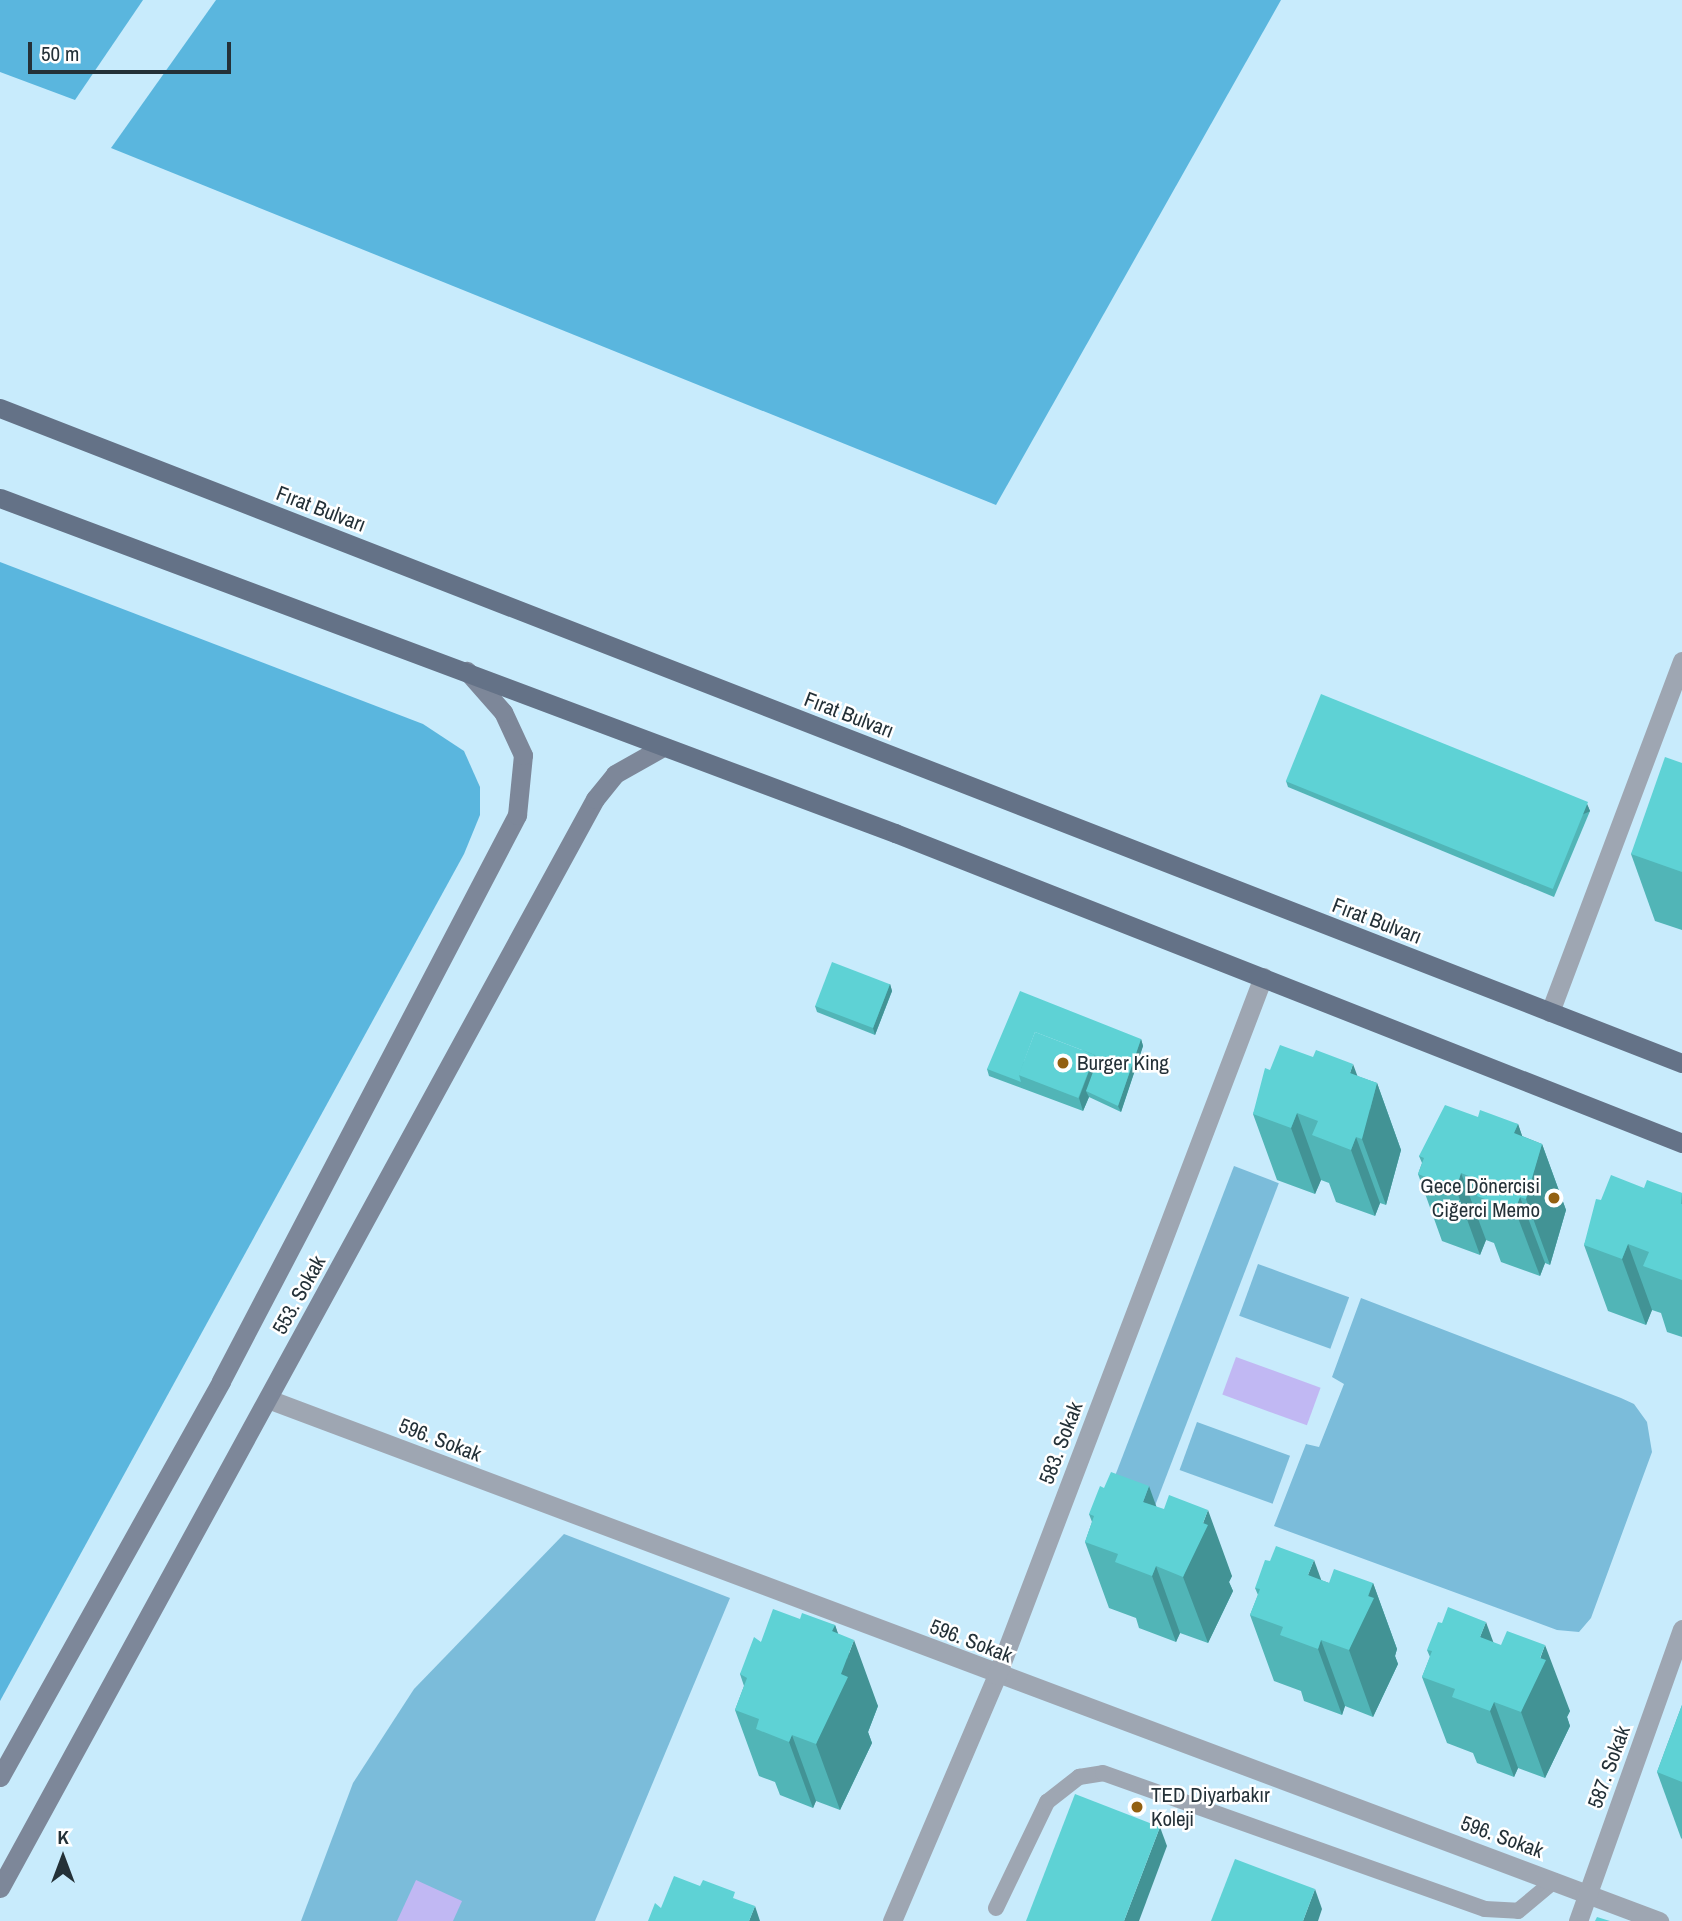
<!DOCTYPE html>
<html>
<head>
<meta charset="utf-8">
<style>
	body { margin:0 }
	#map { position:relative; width:1682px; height:1921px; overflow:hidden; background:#c8ebfc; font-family:"Archivo Narrow",sans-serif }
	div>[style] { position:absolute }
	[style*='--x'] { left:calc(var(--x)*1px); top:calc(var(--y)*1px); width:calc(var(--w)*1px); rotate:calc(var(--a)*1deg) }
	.green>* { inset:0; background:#7bbcda; transform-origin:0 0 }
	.forest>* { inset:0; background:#5ab6de }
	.water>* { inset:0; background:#c1b8f3; transform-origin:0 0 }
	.service>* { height:16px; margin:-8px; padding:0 8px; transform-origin:8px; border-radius:8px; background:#9ea6b2 }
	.minor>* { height:19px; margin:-9.5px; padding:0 9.5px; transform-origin:9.5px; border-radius:9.5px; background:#9ea6b2 }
	.secondary>* { height:19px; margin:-9.5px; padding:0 9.5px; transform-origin:9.5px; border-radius:9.5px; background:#7d8799 }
	.primary>* { height:19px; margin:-9.5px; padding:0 9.5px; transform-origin:9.5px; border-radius:9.5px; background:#647287 }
	.wall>* { inset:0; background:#51b5b7 }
	.shaded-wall>* { inset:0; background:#429395; transform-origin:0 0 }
	.building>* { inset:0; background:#5ed2d5; transform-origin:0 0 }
	.dots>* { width:19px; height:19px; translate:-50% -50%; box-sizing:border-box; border:4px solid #fff; border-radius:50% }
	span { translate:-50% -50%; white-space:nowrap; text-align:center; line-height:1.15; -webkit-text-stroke:5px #fff; paint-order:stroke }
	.street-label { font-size:21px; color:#243138 }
	.poi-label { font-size:21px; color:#243138 }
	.left { translate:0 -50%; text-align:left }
	.right { translate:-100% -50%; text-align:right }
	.north { position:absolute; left:28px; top:1823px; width:70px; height:70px; -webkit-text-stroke:5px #fff; paint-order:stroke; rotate:0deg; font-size:19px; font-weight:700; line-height:28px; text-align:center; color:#243138 }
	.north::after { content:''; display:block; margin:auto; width:24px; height:32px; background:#243138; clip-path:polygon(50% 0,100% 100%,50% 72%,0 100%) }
	.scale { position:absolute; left:28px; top:42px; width:203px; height:32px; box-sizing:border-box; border:4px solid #243138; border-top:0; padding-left:9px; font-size:21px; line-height:24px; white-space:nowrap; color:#243138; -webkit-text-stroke:5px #fff; paint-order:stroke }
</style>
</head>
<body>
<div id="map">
	<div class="green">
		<i style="left:1234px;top:1166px;width:48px;height:388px;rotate:21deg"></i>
		<i style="left:1258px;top:1264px;width:97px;height:55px;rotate:20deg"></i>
		<i style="clip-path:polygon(1361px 1298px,1621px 1398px,1634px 1404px,1647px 1422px,1652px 1452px,1591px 1618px,1579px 1632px,1557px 1630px,1274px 1526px,1306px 1444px,1319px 1447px,1344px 1384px,1332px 1377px)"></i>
		<i style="left:1197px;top:1422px;width:99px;height:51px;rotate:20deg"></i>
		<i style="clip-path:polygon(564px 1534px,730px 1598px,595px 1921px,301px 1921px,353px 1783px,414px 1689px)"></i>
	</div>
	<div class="forest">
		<i style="clip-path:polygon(0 0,143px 0,75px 100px,0 72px)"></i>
		<i style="clip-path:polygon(216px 0,1281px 0,996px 505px,111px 148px)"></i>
		<i style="clip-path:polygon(0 562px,423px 724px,464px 751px,480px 787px,480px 815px,464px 854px,0 1701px)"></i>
	</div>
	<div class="water">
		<i style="left:1236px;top:1357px;width:90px;height:40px;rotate:20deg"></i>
		<i style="clip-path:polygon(416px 1880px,462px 1901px,453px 1921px,397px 1921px)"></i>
	</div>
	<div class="service">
		<i style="--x:996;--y:1908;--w:118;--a:-64.3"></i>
		<i style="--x:1047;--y:1802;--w:41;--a:-38"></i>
		<i style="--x:1079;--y:1777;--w:24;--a:-9"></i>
		<i style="--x:1103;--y:1773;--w:405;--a:19.6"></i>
		<i style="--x:1485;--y:1909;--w:33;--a:3"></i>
		<i style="--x:1518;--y:1911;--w:47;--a:-39.8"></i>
	</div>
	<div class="minor">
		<i style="--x:1550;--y:1012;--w:375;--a:-69.4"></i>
		<i style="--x:268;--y:1399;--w:1486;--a:20.57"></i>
		<i style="--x:892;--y:1921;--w:267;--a:-66.9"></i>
		<i style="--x:997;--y:1675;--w:747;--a:-69.14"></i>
		<i style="--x:1578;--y:1921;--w:310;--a:-70.4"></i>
	</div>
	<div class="secondary">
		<i style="--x:0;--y:1777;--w:453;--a:-60.8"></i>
		<i style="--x:221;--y:1381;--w:639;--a:-62.39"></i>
		<i style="--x:517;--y:815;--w:60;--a:-84.3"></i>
		<i style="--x:523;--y:755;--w:47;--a:-114.9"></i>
		<i style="--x:503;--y:712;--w:55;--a:-131.3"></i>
		<i style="--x:0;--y:1888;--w:1241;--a:-61.35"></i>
		<i style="--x:595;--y:799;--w:32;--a:-51"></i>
		<i style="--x:615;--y:774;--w:55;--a:-29.4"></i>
	</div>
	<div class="primary">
		<i style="--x:0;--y:408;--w:1805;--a:21.28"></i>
		<i style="--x:0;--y:498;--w:956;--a:20.52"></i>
		<i style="--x:895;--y:833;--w:846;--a:21.5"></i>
	</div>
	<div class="wall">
		<i style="clip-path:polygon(1682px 763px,1682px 930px,1655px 921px,1631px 854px)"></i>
		<i style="clip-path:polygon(1286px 781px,1587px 804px,1590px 811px,1554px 897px,1288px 787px)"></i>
		<i style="clip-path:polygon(890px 984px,892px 991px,875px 1035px,817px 1012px,815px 1006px)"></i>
		<i style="clip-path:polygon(1141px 1039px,1143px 1046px,1121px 1112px,1089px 1097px,1083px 1111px,989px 1076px,987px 1069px)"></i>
		<i style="clip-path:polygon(1270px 1070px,1357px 1076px,1377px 1083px,1401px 1150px,1386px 1205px,1380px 1203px,1375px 1216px,1336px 1202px,1329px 1183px,1321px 1180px,1315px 1194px,1277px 1180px,1253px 1114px)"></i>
		<i style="clip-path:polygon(1478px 1117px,1518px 1124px,1522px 1136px,1542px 1144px,1566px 1210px,1550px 1265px,1545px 1263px,1540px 1276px,1501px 1262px,1494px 1243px,1486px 1240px,1480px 1255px,1442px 1241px,1418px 1174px,1422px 1163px,1419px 1156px)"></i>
		<i style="clip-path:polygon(1644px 1188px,1682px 1193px,1682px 1337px,1667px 1332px,1661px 1313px,1652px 1310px,1646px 1325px,1608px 1311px,1584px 1245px,1601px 1200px)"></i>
		<i style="clip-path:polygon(1156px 1507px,1232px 1576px,1229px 1582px,1233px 1591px,1208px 1643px,1180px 1633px,1176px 1642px,1139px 1628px,1136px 1618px,1109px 1608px,1085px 1542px,1092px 1522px,1089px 1514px)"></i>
		<i style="clip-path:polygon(1321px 1580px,1329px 1583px,1373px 1583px,1397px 1649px,1395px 1656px,1398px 1664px,1373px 1717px,1345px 1706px,1342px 1715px,1304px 1701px,1301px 1691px,1274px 1681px,1250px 1615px,1258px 1595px,1255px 1588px)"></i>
		<i style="clip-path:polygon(800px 1619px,835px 1625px,838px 1634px,878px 1706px,868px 1732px,872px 1743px,840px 1810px,816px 1801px,813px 1808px,780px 1795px,775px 1782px,759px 1776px,735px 1710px,744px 1686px,740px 1674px,761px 1642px)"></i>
		<i style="clip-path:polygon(1493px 1642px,1570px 1711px,1567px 1717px,1570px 1726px,1545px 1778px,1518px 1768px,1514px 1777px,1477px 1763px,1473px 1753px,1447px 1743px,1422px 1677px,1430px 1657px,1427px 1650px)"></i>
		<i style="clip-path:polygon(1682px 1705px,1682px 1839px,1681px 1838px,1657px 1772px)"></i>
	</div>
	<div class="shaded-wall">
		<i style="left:1587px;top:804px;width:8px;height:93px;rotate:67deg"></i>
		<i style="clip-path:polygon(890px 984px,892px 991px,875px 1035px,873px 1028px)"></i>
		<i style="clip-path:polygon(1141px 1039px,1143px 1046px,1121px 1112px,1118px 1106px)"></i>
		<i style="clip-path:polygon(1095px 1055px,1100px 1068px,1086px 1091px,1089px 1097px,1083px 1111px,1079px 1098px)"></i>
		<i style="clip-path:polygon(1353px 1064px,1370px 1110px,1377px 1083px,1401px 1150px,1386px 1205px,1362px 1139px,1350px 1073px)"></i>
		<i style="clip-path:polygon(1297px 1113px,1321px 1180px,1315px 1194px,1291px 1128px)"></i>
		<i style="clip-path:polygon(1518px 1124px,1534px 1170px,1542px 1144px,1566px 1210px,1550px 1265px,1526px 1199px,1514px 1133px)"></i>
		<i style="clip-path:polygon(1356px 1137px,1380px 1203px,1375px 1216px,1351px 1150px)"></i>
		<i style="clip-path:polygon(1461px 1173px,1486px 1240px,1480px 1255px,1456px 1189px)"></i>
		<i style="clip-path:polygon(1520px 1197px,1545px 1263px,1540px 1276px,1515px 1210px)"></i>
		<i style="clip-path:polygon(1628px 1244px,1652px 1310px,1646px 1325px,1622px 1259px)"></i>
		<i style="clip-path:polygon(1149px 1486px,1173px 1553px,1143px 1502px)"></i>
		<i style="clip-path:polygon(1208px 1510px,1232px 1576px,1229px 1582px,1233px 1591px,1208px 1643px,1183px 1577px)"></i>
		<i style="clip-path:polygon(1314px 1560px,1338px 1626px,1308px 1575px)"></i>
		<i style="clip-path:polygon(1156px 1566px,1180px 1633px,1176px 1642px,1152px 1576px)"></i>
		<i style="clip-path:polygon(1373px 1583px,1397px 1649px,1395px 1656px,1398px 1664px,1373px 1717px,1349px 1650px)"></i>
		<i style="clip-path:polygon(1486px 1622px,1510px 1688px,1480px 1637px)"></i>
		<i style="clip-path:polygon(835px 1625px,847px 1659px,854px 1640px,878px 1706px,868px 1732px,872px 1743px,840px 1810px,816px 1744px,841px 1674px,832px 1631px)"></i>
		<i style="clip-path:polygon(1321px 1640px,1345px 1706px,1342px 1715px,1318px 1649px)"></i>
		<i style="clip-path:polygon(1545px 1645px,1570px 1711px,1567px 1717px,1570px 1726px,1545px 1778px,1521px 1712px)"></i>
		<i style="clip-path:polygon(1494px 1702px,1518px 1768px,1514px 1777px,1490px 1711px)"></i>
		<i style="clip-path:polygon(792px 1735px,816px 1801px,813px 1808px,789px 1742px)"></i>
		<i style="clip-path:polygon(1160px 1827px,1167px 1846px,1139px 1921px,1124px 1921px)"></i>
		<i style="clip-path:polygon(1315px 1889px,1322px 1909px,1318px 1921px,1303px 1921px)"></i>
		<i style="clip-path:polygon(755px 1906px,760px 1921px,749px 1921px)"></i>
	</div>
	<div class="building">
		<i style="left:1321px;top:694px;width:288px;height:94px;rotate:22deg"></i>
		<i style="clip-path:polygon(1665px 757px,1682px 763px,1682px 872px,1631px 854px)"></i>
		<i style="left:832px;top:962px;width:62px;height:47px;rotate:21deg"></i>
		<i style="clip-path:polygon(1020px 991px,1141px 1039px,1118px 1106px,1086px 1091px,1097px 1061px,1095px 1055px,1035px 1032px,1019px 1075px,1021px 1082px,987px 1069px)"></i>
		<i style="left:1035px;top:1032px;width:64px;height:46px;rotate:21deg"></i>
		<i style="clip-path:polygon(1280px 1045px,1313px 1057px,1316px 1050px,1353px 1064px,1350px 1073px,1377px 1083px,1362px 1139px,1356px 1137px,1351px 1150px,1312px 1135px,1318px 1121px,1297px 1113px,1291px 1128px,1253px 1114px,1265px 1068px,1270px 1070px)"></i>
		<i style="clip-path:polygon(1445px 1105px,1478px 1117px,1480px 1110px,1518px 1124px,1514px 1133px,1542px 1144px,1526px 1199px,1520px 1197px,1515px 1210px,1477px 1196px,1482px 1181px,1461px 1173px,1456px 1189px,1418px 1174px,1424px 1158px,1419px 1156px)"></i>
		<i style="clip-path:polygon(1611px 1175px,1644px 1188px,1647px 1180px,1682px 1193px,1681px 1204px,1682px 1204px,1682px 1280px,1643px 1266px,1649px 1252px,1628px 1244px,1622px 1259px,1584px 1245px,1596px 1199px,1601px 1200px)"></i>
		<i style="clip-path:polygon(1111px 1472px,1149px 1486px,1143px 1502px,1164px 1509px,1169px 1495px,1208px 1510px,1203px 1523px,1208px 1525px,1183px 1577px,1156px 1566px,1152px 1576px,1115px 1562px,1118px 1554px,1085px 1542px,1094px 1516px,1089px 1514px,1100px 1486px,1104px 1488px)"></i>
		<i style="clip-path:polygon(1276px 1546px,1314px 1560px,1308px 1575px,1329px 1583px,1334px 1569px,1373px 1583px,1368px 1596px,1374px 1598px,1349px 1650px,1321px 1640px,1318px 1649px,1280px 1635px,1283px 1627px,1250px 1615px,1260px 1589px,1255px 1588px,1265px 1560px,1270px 1561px)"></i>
		<i style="clip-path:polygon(1448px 1607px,1486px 1622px,1480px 1637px,1501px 1645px,1507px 1631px,1545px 1645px,1540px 1658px,1546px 1660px,1521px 1712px,1494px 1702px,1490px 1711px,1452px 1697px,1455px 1689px,1422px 1677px,1432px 1651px,1427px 1650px,1438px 1622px,1442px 1623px)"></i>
		<i style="clip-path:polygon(773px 1609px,800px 1619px,802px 1613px,835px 1625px,832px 1631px,854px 1640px,841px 1674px,848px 1677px,816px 1744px,792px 1735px,789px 1742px,756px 1729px,759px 1719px,735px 1710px,747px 1678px,740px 1674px,754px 1637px,761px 1642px)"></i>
		<i style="clip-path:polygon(1682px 1705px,1682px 1782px,1657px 1772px)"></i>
		<i style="clip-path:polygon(1075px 1794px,1160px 1827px,1124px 1921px,1026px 1921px)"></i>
		<i style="clip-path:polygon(1235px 1859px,1315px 1889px,1303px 1921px,1211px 1921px)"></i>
		<i style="clip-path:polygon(674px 1876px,700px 1886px,703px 1880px,735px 1892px,733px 1898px,755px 1906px,749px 1921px,648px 1921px,655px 1903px,661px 1908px)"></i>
		<i style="clip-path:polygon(1597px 1917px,1610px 1921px,1595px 1921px)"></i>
	</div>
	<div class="dots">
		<i style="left:1063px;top:1063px;background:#936011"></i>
		<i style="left:1554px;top:1198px;background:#936011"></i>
		<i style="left:1137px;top:1807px;background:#936011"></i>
	</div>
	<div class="street-label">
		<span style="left:321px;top:509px;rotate:21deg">Fırat Bulvarı</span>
		<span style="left:849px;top:715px;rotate:21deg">Fırat Bulvarı</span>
		<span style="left:1377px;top:921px;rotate:21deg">Fırat Bulvarı</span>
		<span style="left:299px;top:1295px;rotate:-61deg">553. Sokak</span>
		<span style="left:440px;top:1440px;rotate:21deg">596. Sokak</span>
		<span style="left:1061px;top:1443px;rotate:-69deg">583. Sokak</span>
		<span style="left:971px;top:1641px;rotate:21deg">596. Sokak</span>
		<span style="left:1609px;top:1767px;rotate:-70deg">587. Sokak</span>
		<span style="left:1502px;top:1837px;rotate:20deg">596. Sokak</span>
	</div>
	<div class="poi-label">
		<span class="left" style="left:1077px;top:1063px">Burger King</span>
		<span class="right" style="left:1540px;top:1198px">Gece Dönercisi<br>Ciğerci Memo</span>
		<span class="left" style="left:1151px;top:1807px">TED Diyarbakır<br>Koleji</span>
	</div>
	<div class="north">K</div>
	<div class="scale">50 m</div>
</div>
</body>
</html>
